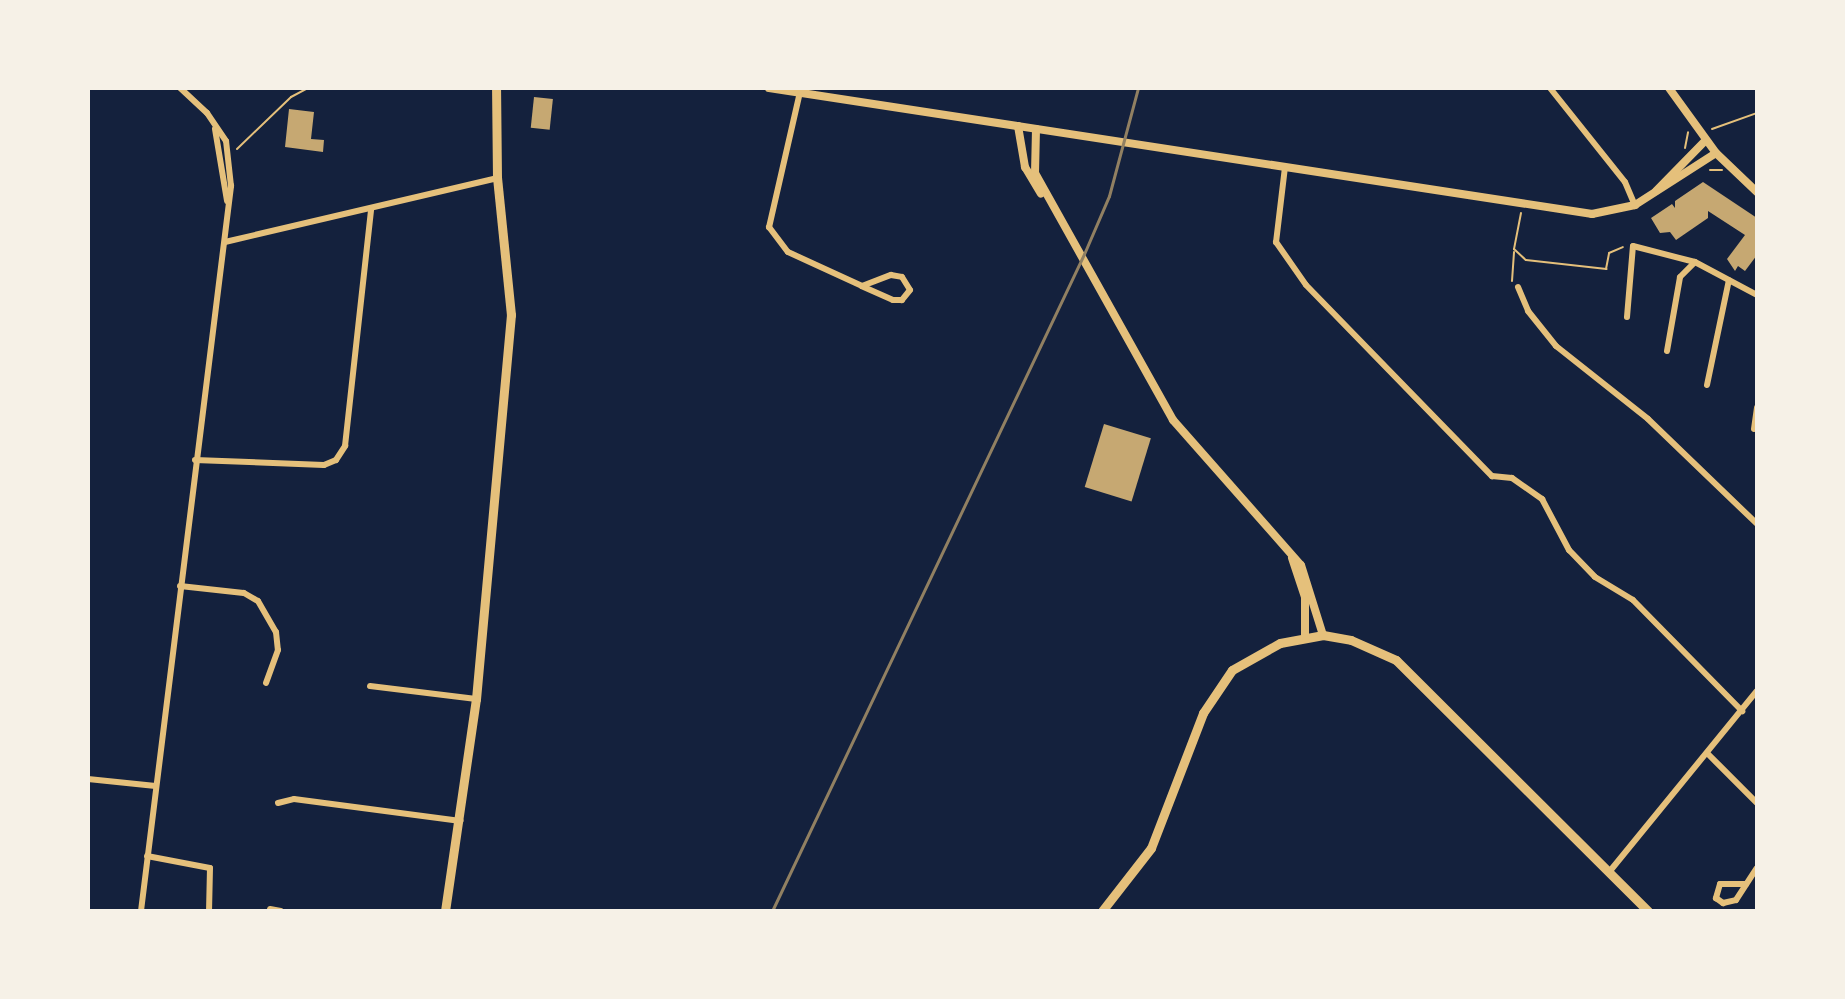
<!DOCTYPE html>
<html>
<head>
<meta charset="utf-8">
<style>
	body { margin:0 }
	#map { position:relative; width:1845px; height:999px; overflow:hidden; background:#14213d; font-family:"Source Sans 3",sans-serif }
	div>[style] { position:absolute }
	[style*='--x'] { left:calc(var(--x)*1px); top:calc(var(--y)*1px); width:calc(var(--w)*1px); rotate:calc(var(--a)*1deg) }
	.building>* { inset:0; background:#c6a872; transform-origin:0 0 }
	.path>* { height:2px; margin:-1px; padding:0 1px; transform-origin:1px; border-radius:1px; background:#e5c07b }
	.minor>* { height:6px; margin:-3px; padding:0 3px; transform-origin:3px; border-radius:3px; background:#e5c07b }
	.tertiary>* { height:8px; margin:-4px; padding:0 4px; transform-origin:4px; border-radius:4px; background:#e5c07b }
	.secondary>* { height:9px; margin:-4.5px; padding:0 4.5px; transform-origin:4.5px; border-radius:4.5px; background:#e5c07b }
	.rail>* { height:3px; margin:-1.5px; padding:0 1.5px; transform-origin:1.5px; border-radius:1.5px; background:#918062 }
	span { translate:-50% -50%; white-space:nowrap; text-align:center; line-height:1.15; -webkit-text-stroke:6px #f6f1e7; paint-order:stroke }
	.frame { position:absolute; inset:0; border:90px solid #f6f1e7; pointer-events:none }
</style>
</head>
<body>
<div id="map">
	<div class="building">
		<i style="left:534px;top:97px;width:19px;height:31px;rotate:6deg"></i>
		<i style="clip-path:polygon(289px 109px,314px 112px,311px 139px,324px 140px,323px 152px,285px 147px)"></i>
		<i style="clip-path:polygon(1703px 182px,1757px 218px,1757px 255px,1745px 271px,1738px 266px,1735px 271px,1727px 259px,1745px 235px,1708px 211px,1708px 218px,1676px 240px,1670px 232px,1660px 233px,1651px 218px,1672px 204px,1675px 208px,1675px 201px)"></i>
		<i style="left:1104px;top:424px;width:49px;height:66px;rotate:17deg"></i>
	</div>
	<div class="path">
		<i style="--x:1712;--y:129;--w:48;--a:-19.6"></i>
		<i style="--x:1685;--y:148;--w:16;--a:-79"></i>
		<i style="--x:237;--y:149;--w:75;--a:-43.9"></i>
		<i style="--x:291;--y:97;--w:19;--a:-28"></i>
		<i style="--x:1710;--y:170;--w:12;--a:0"></i>
		<i style="--x:1521;--y:213;--w:37;--a:101"></i>
		<i style="--x:1514;--y:249;--w:16;--a:43"></i>
		<i style="--x:1526;--y:260;--w:81;--a:6.4"></i>
		<i style="--x:1606;--y:269;--w:16;--a:-79"></i>
		<i style="--x:1609;--y:253;--w:15;--a:-23"></i>
		<i style="--x:1512;--y:281;--w:29;--a:-86"></i>
	</div>
	<div class="minor">
		<i style="--x:1550;--y:88;--w:120;--a:51.4"></i>
		<i style="--x:1625;--y:182;--w:25;--a:67"></i>
		<i style="--x:800;--y:92;--w:139;--a:102.9"></i>
		<i style="--x:769;--y:227;--w:31;--a:53"></i>
		<i style="--x:788;--y:252;--w:81;--a:24.7"></i>
		<i style="--x:862;--y:286;--w:31;--a:-21"></i>
		<i style="--x:891;--y:275;--w:11;--a:10"></i>
		<i style="--x:902;--y:277;--w:15;--a:58"></i>
		<i style="--x:910;--y:290;--w:13;--a:129"></i>
		<i style="--x:902;--y:300;--w:9;--a:180"></i>
		<i style="--x:893;--y:300;--w:34;--a:-156"></i>
		<i style="--x:215;--y:129;--w:73;--a:80.5"></i>
		<i style="--x:1285;--y:167;--w:76;--a:96.8"></i>
		<i style="--x:1276;--y:242;--w:52;--a:55.1"></i>
		<i style="--x:1306;--y:285;--w:267;--a:45.8"></i>
		<i style="--x:1492;--y:476;--w:20;--a:6"></i>
		<i style="--x:1512;--y:478;--w:37;--a:35"></i>
		<i style="--x:1542;--y:499;--w:58;--a:62.1"></i>
		<i style="--x:1569;--y:550;--w:37;--a:46"></i>
		<i style="--x:1595;--y:577;--w:44;--a:31.2"></i>
		<i style="--x:1633;--y:600;--w:156;--a:45.5"></i>
		<i style="--x:225;--y:242;--w:279;--a:-13.2"></i>
		<i style="--x:1518;--y:287;--w:26;--a:67"></i>
		<i style="--x:1528;--y:311;--w:45;--a:51.3"></i>
		<i style="--x:1556;--y:346;--w:117;--a:38.4"></i>
		<i style="--x:1648;--y:419;--w:151;--a:43.9"></i>
		<i style="--x:1627;--y:317;--w:71;--a:-85.2"></i>
		<i style="--x:1633;--y:246;--w:64;--a:14.5"></i>
		<i style="--x:1695;--y:262;--w:70;--a:28"></i>
		<i style="--x:1667;--y:351;--w:75;--a:-80"></i>
		<i style="--x:1680;--y:277;--w:21;--a:-45"></i>
		<i style="--x:1707;--y:385;--w:107;--a:-78.2"></i>
		<i style="--x:1754;--y:429;--w:22;--a:-82"></i>
		<i style="--x:195;--y:460;--w:129;--a:2.2"></i>
		<i style="--x:324;--y:465;--w:13;--a:-23"></i>
		<i style="--x:336;--y:460;--w:17;--a:-57"></i>
		<i style="--x:345;--y:446;--w:237;--a:-83.7"></i>
		<i style="--x:180;--y:586;--w:64;--a:6.2"></i>
		<i style="--x:244;--y:593;--w:16;--a:30"></i>
		<i style="--x:258;--y:601;--w:36;--a:60"></i>
		<i style="--x:276;--y:632;--w:18;--a:84"></i>
		<i style="--x:278;--y:650;--w:35;--a:110"></i>
		<i style="--x:370;--y:686;--w:107;--a:7"></i>
		<i style="--x:1708;--y:754;--w:69;--a:45"></i>
		<i style="--x:88;--y:779;--w:68;--a:5.9"></i>
		<i style="--x:278;--y:803;--w:16;--a:-14"></i>
		<i style="--x:294;--y:799;--w:168;--a:7.5"></i>
		<i style="--x:147;--y:856;--w:64;--a:10.8"></i>
		<i style="--x:210;--y:868;--w:43;--a:91.3"></i>
		<i style="--x:1610;--y:871;--w:232;--a:-50.8"></i>
		<i style="--x:1746;--y:884;--w:26;--a:180"></i>
		<i style="--x:1720;--y:884;--w:15;--a:106"></i>
		<i style="--x:1716;--y:898;--w:9;--a:36"></i>
		<i style="--x:1723;--y:903;--w:13;--a:-13"></i>
		<i style="--x:1736;--y:900;--w:38;--a:-57"></i>
		<i style="--x:270;--y:909;--w:11;--a:10"></i>
		<i style="--x:141;--y:911;--w:731;--a:-82.92"></i>
		<i style="--x:231;--y:186;--w:45;--a:-96.3"></i>
		<i style="--x:226;--y:141;--w:34;--a:-124"></i>
		<i style="--x:207;--y:113;--w:37;--a:-137"></i>
	</div>
	<div class="tertiary">
		<i style="--x:769;--y:88;--w:833;--a:8.7"></i>
		<i style="--x:1592;--y:214;--w:44;--a:-11.8"></i>
		<i style="--x:1635;--y:205;--w:96;--a:-32.7"></i>
		<i style="--x:1669;--y:88;--w:80;--a:54.1"></i>
		<i style="--x:1716;--y:153;--w:57;--a:43.6"></i>
		<i style="--x:1018;--y:126;--w:42;--a:80.3"></i>
		<i style="--x:1025;--y:167;--w:31;--a:59"></i>
		<i style="--x:1036;--y:129;--w:44;--a:91.3"></i>
		<i style="--x:1035;--y:173;--w:283;--a:60.8"></i>
		<i style="--x:1173;--y:420;--w:193;--a:48.6"></i>
		<i style="--x:1301;--y:565;--w:73;--a:72.6"></i>
		<i style="--x:1656;--y:191;--w:71;--a:-45.6"></i>
		<i style="--x:1292;--y:558;--w:41;--a:71.6"></i>
		<i style="--x:1305;--y:597;--w:39;--a:90"></i>
	</div>
	<div class="secondary">
		<i style="--x:445;--y:911;--w:214;--a:-81.7"></i>
		<i style="--x:476;--y:699;--w:386;--a:-84.8"></i>
		<i style="--x:511;--y:315;--w:138;--a:-95.8"></i>
		<i style="--x:497;--y:178;--w:90;--a:-90.6"></i>
		<i style="--x:1102;--y:911;--w:80;--a:-52.1"></i>
		<i style="--x:1151;--y:848;--w:145;--a:-68.9"></i>
		<i style="--x:1203;--y:713;--w:52;--a:-56"></i>
		<i style="--x:1232;--y:670;--w:55;--a:-29.4"></i>
		<i style="--x:1280;--y:643;--w:44;--a:-10.5"></i>
		<i style="--x:1323;--y:635;--w:28;--a:10"></i>
		<i style="--x:1351;--y:640;--w:49;--a:24"></i>
		<i style="--x:1396;--y:660;--w:356;--a:44.9"></i>
	</div>
	<div class="rail">
		<i style="--x:772;--y:911;--w:727;--a:-64.6"></i>
		<i style="--x:1084;--y:254;--w:63;--a:-66.7"></i>
		<i style="--x:1109;--y:196;--w:112;--a:-75"></i>
	</div>
	<div class="frame"></div>
</div>
</body>
</html>
